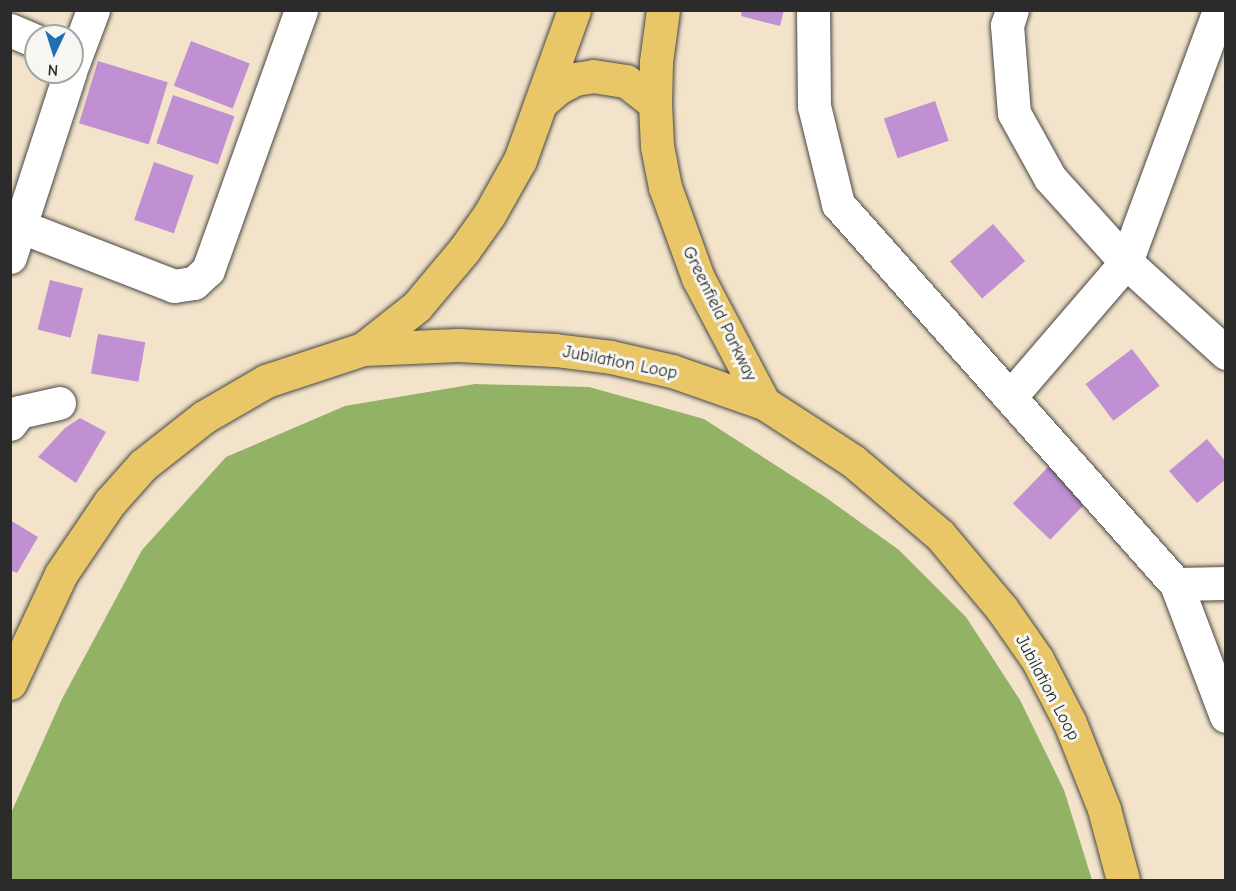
<!DOCTYPE html>
<html>
<head>
<meta charset="utf-8">
<style>
	body { margin:0 }
	#map { position:relative; width:1236px; height:891px; overflow:hidden; background:#f2e3ca; font-family:"Comic Neue",sans-serif }
	div>[style] { position:absolute }
	[style*='--x'] { left:calc(var(--x)*1px); top:calc(var(--y)*1px); width:calc(var(--w)*1px); rotate:calc(var(--a)*1deg) }
	.forest>* { inset:0; background:#92b265 }
	.building>* { inset:0; background:#c090d2; transform-origin:0 0 }
	.roads { filter:drop-shadow(0 0 2px #494743) drop-shadow(0 0 2px #494743) }
	.minor>* { height:33px; margin:-16.5px; padding:0 16.5px; transform-origin:16.5px; border-radius:16.5px; background:#fff }
	.major>* { height:33px; margin:-16.5px; padding:0 16.5px; transform-origin:16.5px; border-radius:16.5px; background:#e9c769 }
	span { translate:-50% -50%; white-space:nowrap; text-align:center; line-height:1.15; -webkit-text-stroke:6px #f6f6f2; paint-order:stroke }
	.street-label { font-size:18px; color:#2b2b2b }
	.frame { position:absolute; inset:0; border:12px solid #2b2b2b; pointer-events:none }
	.north { position:absolute; left:24px; top:24px; width:60px; height:60px; box-sizing:border-box; background:#f6f6f2; border:2px solid #a5a5a2; border-radius:50%; rotate:184deg; font-size:16px; font-weight:700; line-height:24px; text-align:center; color:#2b2b2b }
	.north::after { content:''; display:block; margin:auto; width:21px; height:27px; background:#1f6fb2; clip-path:polygon(50% 0,100% 100%,50% 72%,0 100%) }
</style>
</head>
<body>
<div id="map">
	<div class="forest">
		<i style="clip-path:polygon(475px 384px,589px 387px,704px 419px,825px 497px,899px 550px,966px 617px,1020px 700px,1064px 790px,1092px 880px,11px 880px,11px 813px,62px 699px,142px 550px,226px 457px,345px 406px)"></i>
	</div>
	<div class="building">
		<i style="clip-path:polygon(742px 10px,784px 10px,780px 26px,741px 16px)"></i>
		<i style="left:191px;top:41px;width:63px;height:48px;rotate:21deg"></i>
		<i style="left:98px;top:61px;width:73px;height:65px;rotate:17deg"></i>
		<i style="left:173px;top:95px;width:65px;height:51px;rotate:19deg"></i>
		<i style="left:935px;top:101px;width:42px;height:54px;rotate:71deg"></i>
		<i style="left:154px;top:162px;width:42px;height:61px;rotate:19deg"></i>
		<i style="left:993px;top:224px;width:49px;height:57px;rotate:49deg"></i>
		<i style="left:50px;top:280px;width:34px;height:51px;rotate:14deg"></i>
		<i style="left:98px;top:334px;width:48px;height:40px;rotate:10deg"></i>
		<i style="left:1132px;top:349px;width:46px;height:58px;rotate:53deg"></i>
		<i style="clip-path:polygon(80px 418px,106px 432px,76px 483px,38px 457px,65px 428px)"></i>
		<i style="clip-path:polygon(1207px 439px,1226px 462px,1226px 479px,1197px 503px,1169px 471px)"></i>
		<i style="left:1051px;top:464px;width:52px;height:55px;rotate:44deg"></i>
		<i style="clip-path:polygon(10px 520px,38px 537px,17px 573px,10px 570px)"></i>
	</div>
	<div class="roads">
		<div class="minor">
			<i style="--x:813;--y:10;--w:96;--a:89.4"></i>
			<i style="--x:814;--y:106;--w:101;--a:76.2"></i>
			<i style="--x:838;--y:204;--w:509;--a:48.35"></i>
			<i style="--x:1176;--y:584;--w:141;--a:69.3"></i>
			<i style="--x:1012;--y:10;--w:16;--a:108"></i>
			<i style="--x:1007;--y:25;--w:88;--a:85.5"></i>
			<i style="--x:1014;--y:113;--w:74;--a:61"></i>
			<i style="--x:1050;--y:178;--w:113;--a:47.9"></i>
			<i style="--x:1126;--y:262;--w:135;--a:42.3"></i>
			<i style="--x:10;--y:30;--w:28;--a:23"></i>
			<i style="--x:72;--y:66;--w:60;--a:-69.4"></i>
			<i style="--x:22;--y:227;--w:163;--a:21.2"></i>
			<i style="--x:174;--y:286;--w:20;--a:-9"></i>
			<i style="--x:194;--y:283;--w:19;--a:-43"></i>
			<i style="--x:208;--y:270;--w:276;--a:-70.3"></i>
			<i style="--x:10;--y:257;--w:194;--a:-72"></i>
			<i style="--x:1010;--y:397;--w:178;--a:-49.3"></i>
			<i style="--x:1126;--y:262;--w:269;--a:-69.7"></i>
			<i style="--x:10;--y:424;--w:15;--a:-53"></i>
			<i style="--x:19;--y:412;--w:41;--a:-12.7"></i>
			<i style="--x:1176;--y:584;--w:50;--a:-1.1"></i>
		</div>
		<div class="major">
			<i style="--x:663;--y:10;--w:52;--a:97.7"></i>
			<i style="--x:656;--y:62;--w:42;--a:91.4"></i>
			<i style="--x:655;--y:104;--w:42;--a:87.3"></i>
			<i style="--x:657;--y:146;--w:42;--a:79"></i>
			<i style="--x:665;--y:187;--w:97;--a:70.1"></i>
			<i style="--x:698;--y:278;--w:141;--a:62.2"></i>
			<i style="--x:544;--y:100;--w:18;--a:-41"></i>
			<i style="--x:558;--y:88;--w:19;--a:-28"></i>
			<i style="--x:575;--y:79;--w:18;--a:-9"></i>
			<i style="--x:593;--y:76;--w:33;--a:9"></i>
			<i style="--x:626;--y:81;--w:37;--a:38"></i>
			<i style="--x:363;--y:349;--w:69;--a:-38.5"></i>
			<i style="--x:417;--y:306;--w:73;--a:-50"></i>
			<i style="--x:464;--y:250;--w:43;--a:-54.5"></i>
			<i style="--x:489;--y:215;--w:63;--a:-60.6"></i>
			<i style="--x:520;--y:160;--w:159;--a:-70.2"></i>
			<i style="--x:10;--y:683;--w:120;--a:-64.9"></i>
			<i style="--x:61;--y:574;--w:87;--a:-55.8"></i>
			<i style="--x:110;--y:502;--w:50;--a:-48.3"></i>
			<i style="--x:143;--y:465;--w:78;--a:-38.2"></i>
			<i style="--x:204;--y:417;--w:72;--a:-30.1"></i>
			<i style="--x:266;--y:381;--w:102;--a:-18.3"></i>
			<i style="--x:363;--y:349;--w:95;--a:-2.4"></i>
			<i style="--x:458;--y:345;--w:97;--a:3"></i>
			<i style="--x:555;--y:350;--w:56;--a:7.1"></i>
			<i style="--x:611;--y:357;--w:63;--a:12.9"></i>
			<i style="--x:672;--y:371;--w:97;--a:19.2"></i>
			<i style="--x:764;--y:403;--w:106;--a:33.1"></i>
			<i style="--x:853;--y:461;--w:114;--a:40.4"></i>
			<i style="--x:940;--y:535;--w:97;--a:50"></i>
			<i style="--x:1002;--y:609;--w:61;--a:55"></i>
			<i style="--x:1037;--y:659;--w:72;--a:62.7"></i>
			<i style="--x:1070;--y:723;--w:92;--a:68.4"></i>
			<i style="--x:1104;--y:809;--w:73;--a:75"></i>
		</div>
	</div>
	<div class="street-label">
		<span style="left:719px;top:314px;rotate:64deg">Greenfield Parkway</span>
		<span style="left:620px;top:363px;rotate:11deg">Jubilation Loop</span>
		<span style="left:1047px;top:688px;rotate:62deg">Jubilation Loop</span>
	</div>
	<div class="frame"></div>
	<div class="north">N</div>
</div>
</body>
</html>
